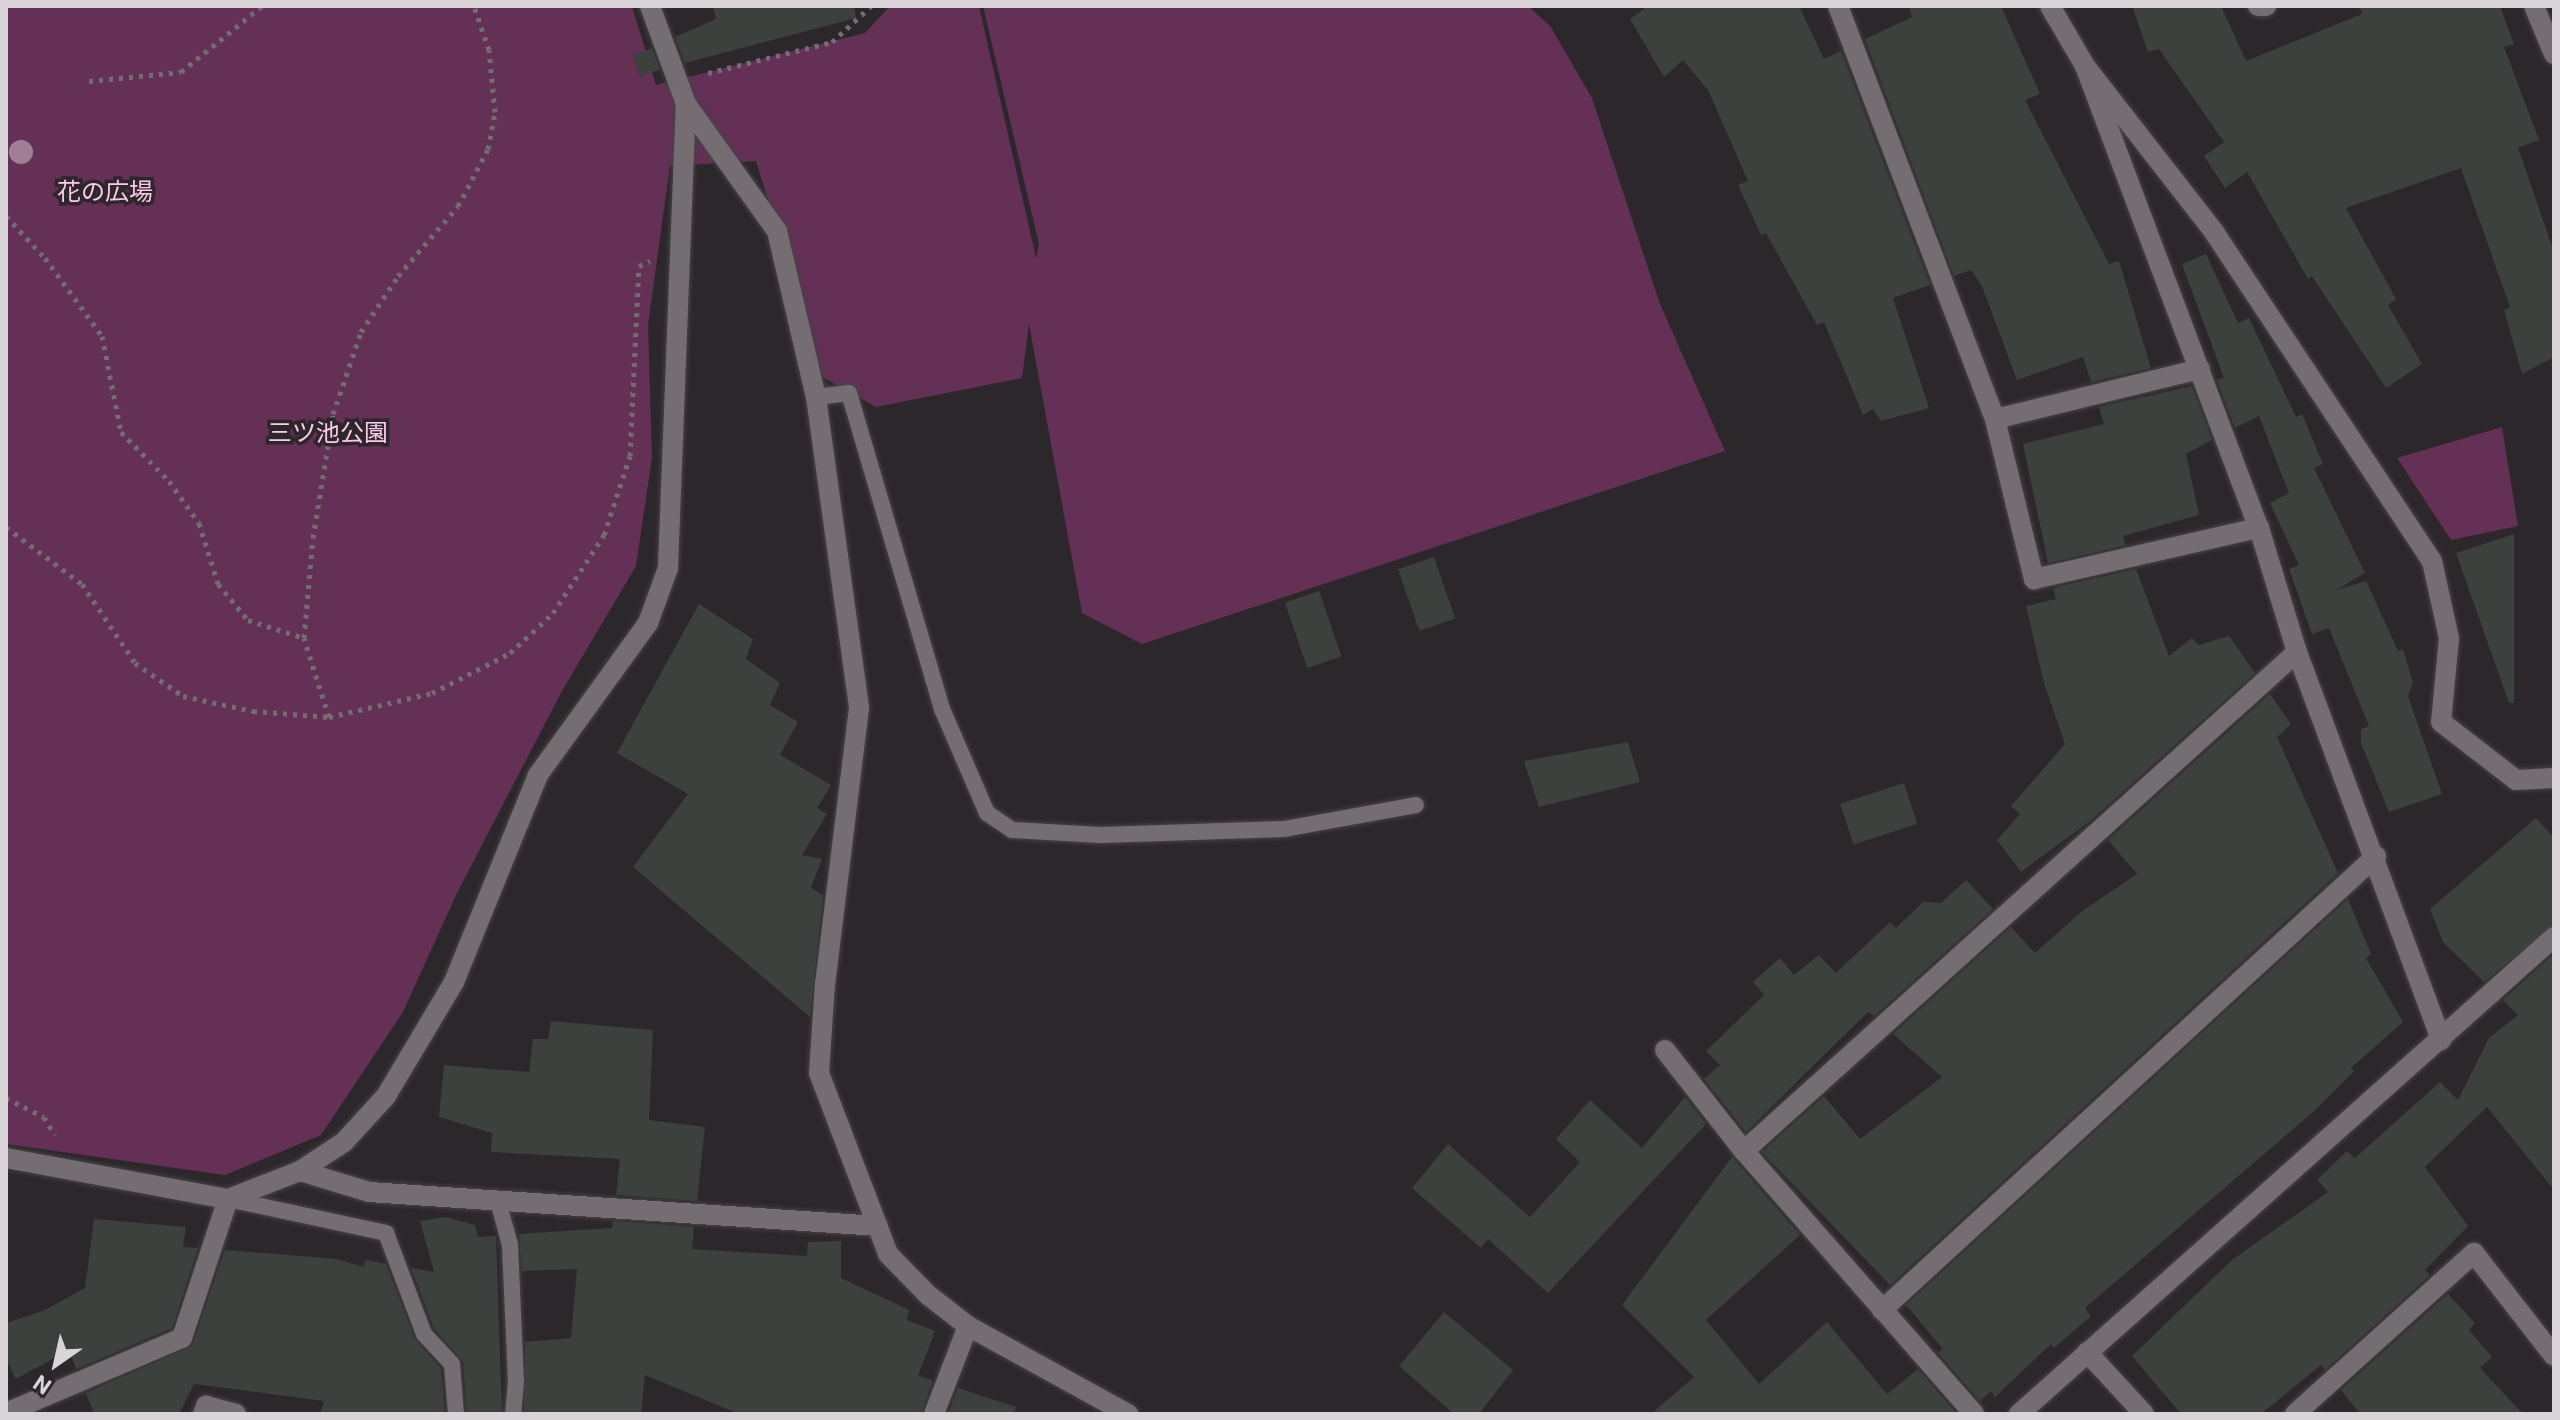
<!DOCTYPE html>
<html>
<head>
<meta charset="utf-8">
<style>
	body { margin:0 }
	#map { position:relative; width:2560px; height:1420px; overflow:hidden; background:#2c272a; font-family:Roboto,"Noto Sans JP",sans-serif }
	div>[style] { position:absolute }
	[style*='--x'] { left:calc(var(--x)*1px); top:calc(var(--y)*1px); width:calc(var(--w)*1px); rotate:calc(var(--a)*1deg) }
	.green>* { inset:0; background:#643055 }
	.building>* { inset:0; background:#3c413d; transform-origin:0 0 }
	.path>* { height:5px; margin-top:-2.5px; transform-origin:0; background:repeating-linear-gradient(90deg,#726d70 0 4px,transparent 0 10px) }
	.roads { filter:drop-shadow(0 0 2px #474346) drop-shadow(0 0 2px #474346) }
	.service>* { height:16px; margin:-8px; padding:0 8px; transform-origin:8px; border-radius:8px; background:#746e72 }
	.minor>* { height:20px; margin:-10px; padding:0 10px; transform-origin:10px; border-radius:10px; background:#746e72 }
	.trees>* { width:24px; height:24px; margin:-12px; border-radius:50%; background:#a07f95 }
	span { translate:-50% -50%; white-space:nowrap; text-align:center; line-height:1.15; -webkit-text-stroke:7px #2c272a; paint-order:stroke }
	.park-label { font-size:24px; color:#fec7ec }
	.frame { position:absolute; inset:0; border:8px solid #d8d4d7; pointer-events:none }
	.north { position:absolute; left:16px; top:1324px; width:80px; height:80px; -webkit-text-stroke:6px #2c272a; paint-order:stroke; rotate:214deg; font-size:22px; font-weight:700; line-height:32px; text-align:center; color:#d8d4d7 }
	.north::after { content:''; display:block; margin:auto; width:28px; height:36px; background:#d8d4d7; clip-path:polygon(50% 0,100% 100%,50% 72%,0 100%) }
</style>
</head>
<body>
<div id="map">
	<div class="green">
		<i style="clip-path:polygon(6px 6px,632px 6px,656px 85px,865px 33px,890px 6px,979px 6px,1036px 258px,1039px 244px,983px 6px,1528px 6px,1550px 26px,1592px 98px,1660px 304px,1725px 451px,1142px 644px,1082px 613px,1029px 324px,1022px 378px,876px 407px,823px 377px,756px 161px,670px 166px,648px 325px,652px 457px,636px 566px,562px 691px,457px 893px,403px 1012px,321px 1135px,225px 1175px,6px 1144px)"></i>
		<i style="clip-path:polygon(2502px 427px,2518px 526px,2451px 540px,2397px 458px)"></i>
	</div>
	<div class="building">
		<i style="clip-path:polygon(713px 6px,854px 6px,856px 18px,685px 63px,675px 37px,716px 19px)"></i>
		<i style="clip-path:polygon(1648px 6px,1799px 6px,1824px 59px,1841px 51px,1930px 285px,1893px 298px,1929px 408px,1881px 421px,1873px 409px,1863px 415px,1824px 322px,1817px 325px,1766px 233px,1761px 235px,1738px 185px,1748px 181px,1708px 90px,1683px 60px,1664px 77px,1630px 19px)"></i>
		<i style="clip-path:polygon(1909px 6px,2001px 6px,2040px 94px,2025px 100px,2109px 264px,2119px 261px,2151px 368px,2091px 382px,2083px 357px,2017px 380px,1982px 286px,1971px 270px,1954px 276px,1865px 39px,1912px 17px)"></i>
		<i style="clip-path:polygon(2132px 6px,2221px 6px,2246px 61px,2362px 14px,2359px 6px,2500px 6px,2514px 44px,2504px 47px,2539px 140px,2518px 148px,2554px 252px,2554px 357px,2522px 374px,2504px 310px,2510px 307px,2461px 168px,2346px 208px,2396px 299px,2388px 305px,2422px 364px,2386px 388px,2312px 276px,2308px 279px,2247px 172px,2225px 188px,2204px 156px,2224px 142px,2159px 49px,2148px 52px)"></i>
		<i style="left:652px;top:48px;width:23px;height:21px;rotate:70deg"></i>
		<i style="clip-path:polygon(2206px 254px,2238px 323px,2249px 318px,2296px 417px,2302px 414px,2323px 464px,2314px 468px,2365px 573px,2336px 590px,2366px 581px,2398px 651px,2403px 649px,2413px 683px,2408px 696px,2442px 794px,2389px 812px,2361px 743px,2361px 729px,2369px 726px,2329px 628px,2312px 634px,2289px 569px,2299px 565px,2270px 503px,2289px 493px,2259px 416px,2235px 428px,2217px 380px,2224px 378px,2182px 264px)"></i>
		<i style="clip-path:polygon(2192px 386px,2212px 440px,2186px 454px,2199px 515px,2123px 536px,2126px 545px,2048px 563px,2023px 444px,2104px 424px,2099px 407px)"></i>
		<i style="clip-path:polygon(2514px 534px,2514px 703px,2509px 703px,2456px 553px)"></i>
		<i style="left:1434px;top:557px;width:65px;height:38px;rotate:71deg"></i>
		<i style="clip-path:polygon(2136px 569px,2169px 656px,2192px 638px,2198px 645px,2229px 636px,2255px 673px,2090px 821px,2021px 872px,1997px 840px,2020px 814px,2011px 806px,2065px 744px,2044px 683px,2026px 606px,2056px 599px,2053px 588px)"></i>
		<i style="left:1319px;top:591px;width:69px;height:36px;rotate:71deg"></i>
		<i style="clip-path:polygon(699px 604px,753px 639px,746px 659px,780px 683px,770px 705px,798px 722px,780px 755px,831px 785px,817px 808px,827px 814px,802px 855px,822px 859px,811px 888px,823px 895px,810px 1017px,633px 867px,688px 794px,617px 753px)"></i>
		<i style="clip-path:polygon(2270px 694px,2291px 724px,2277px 737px,2338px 873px,1890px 1285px,1762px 1152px,1824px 1096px,1860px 1139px,1942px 1077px,1893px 1034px,2011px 927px,2035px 953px,2081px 912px,2137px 874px,2108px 840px)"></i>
		<i style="clip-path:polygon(1628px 742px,1640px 782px,1539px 807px,1524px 761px)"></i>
		<i style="left:1904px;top:783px;width:43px;height:67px;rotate:72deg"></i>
		<i style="clip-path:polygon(2536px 818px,2554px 838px,2554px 924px,2484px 982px,2443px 942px,2430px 909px)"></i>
		<i style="clip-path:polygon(1966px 880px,1993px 909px,1874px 1016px,1868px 1012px,1746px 1132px,1704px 1079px,1720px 1065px,1706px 1051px,1764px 995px,1753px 982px,1780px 958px,1794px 975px,1819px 955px,1836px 973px,1890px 922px,1896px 928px,1923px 902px,1941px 903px)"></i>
		<i style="clip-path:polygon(2348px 899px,2371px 954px,2366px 958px,2403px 1022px,2351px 1068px,2354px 1071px,2312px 1113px,2085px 1308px,2091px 1316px,2054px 1348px,2051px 1344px,1995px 1397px,1991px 1391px,1980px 1401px,1938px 1353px,1943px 1349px,1906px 1305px)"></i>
		<i style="clip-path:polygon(2554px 954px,2554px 1190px,2487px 1107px,2425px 1167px,2468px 1226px,2425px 1270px,2430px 1275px,2325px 1370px,2321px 1365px,2261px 1414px,2181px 1414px,2132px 1356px,2232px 1260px,2328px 1192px,2317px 1180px,2347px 1151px,2355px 1158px,2440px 1082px,2458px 1100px,2489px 1038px,2518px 1015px,2503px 1000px)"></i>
		<i style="clip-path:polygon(551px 1021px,653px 1030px,649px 1120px,705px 1127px,697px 1201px,616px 1195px,620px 1159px,491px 1152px,492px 1133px,439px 1117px,444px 1065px,529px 1072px,533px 1039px,548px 1039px)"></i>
		<i style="clip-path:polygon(1685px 1097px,1706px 1124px,1548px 1293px,1488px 1239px,1481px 1248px,1412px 1188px,1448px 1144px,1530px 1217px,1580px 1162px,1556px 1139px,1590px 1100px,1642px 1148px)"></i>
		<i style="clip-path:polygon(1732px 1157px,1800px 1235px,1706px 1320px,1759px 1384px,1827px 1322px,1887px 1394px,1918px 1369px,1957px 1414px,1651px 1414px,1694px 1377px,1622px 1305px)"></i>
		<i style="clip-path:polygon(446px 1217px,475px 1225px,478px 1237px,496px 1236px,502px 1414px,467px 1414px,463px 1362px,434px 1328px,411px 1268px,434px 1272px,420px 1221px)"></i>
		<i style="clip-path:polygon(94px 1219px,186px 1227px,183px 1247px,198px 1248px,172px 1328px,76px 1369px,69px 1350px,16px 1379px,6px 1359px,6px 1323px,43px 1311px,85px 1288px)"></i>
		<i style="clip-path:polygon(613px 1221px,694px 1227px,692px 1249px,807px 1256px,808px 1242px,841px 1241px,841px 1278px,909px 1310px,907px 1320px,935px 1331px,918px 1376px,933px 1380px,921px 1414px,739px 1414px,645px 1375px,641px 1414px,524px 1414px,525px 1342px,571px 1338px,577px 1269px,522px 1271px,519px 1234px,612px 1228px)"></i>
		<i style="clip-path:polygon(225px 1250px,337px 1259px,364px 1267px,365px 1260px,386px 1264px,414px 1338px,441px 1369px,445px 1414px,320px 1414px,324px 1401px,194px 1384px,179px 1414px,94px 1414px,86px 1393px,192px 1346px)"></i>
		<i style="clip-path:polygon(2448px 1294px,2475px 1323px,2469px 1330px,2492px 1357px,2480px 1368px,2523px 1414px,2360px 1414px,2341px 1390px)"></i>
		<i style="clip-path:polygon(1444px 1312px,1513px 1370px,1479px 1414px,1454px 1414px,1399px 1366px)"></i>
		<i style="clip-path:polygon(958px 1388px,1016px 1407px,1014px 1414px,948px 1414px)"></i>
	</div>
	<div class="path">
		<i style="--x:708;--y:73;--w:128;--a:-14"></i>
		<i style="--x:832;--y:42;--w:53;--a:-42.7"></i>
		<i style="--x:89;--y:81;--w:92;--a:-5.6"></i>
		<i style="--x:181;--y:72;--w:104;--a:-39.2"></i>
		<i style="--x:6;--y:216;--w:57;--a:47.1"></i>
		<i style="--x:45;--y:258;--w:97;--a:53.8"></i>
		<i style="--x:102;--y:336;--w:98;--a:78.8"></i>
		<i style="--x:121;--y:432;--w:69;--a:45.6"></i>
		<i style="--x:169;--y:481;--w:52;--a:54.5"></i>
		<i style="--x:199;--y:523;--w:64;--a:72.7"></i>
		<i style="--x:218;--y:584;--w:47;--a:50.2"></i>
		<i style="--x:248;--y:620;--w:59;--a:17.8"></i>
		<i style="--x:6;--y:527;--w:95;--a:36.9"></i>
		<i style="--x:82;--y:584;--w:95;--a:56.1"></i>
		<i style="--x:135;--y:663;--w:58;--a:34.5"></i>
		<i style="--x:183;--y:696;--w:72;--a:12.1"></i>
		<i style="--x:253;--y:711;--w:76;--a:4.5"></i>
		<i style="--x:329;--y:717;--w:106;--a:-13.1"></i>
		<i style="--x:432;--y:693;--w:88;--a:-27.1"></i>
		<i style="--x:510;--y:653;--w:59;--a:-42.9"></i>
		<i style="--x:553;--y:613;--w:93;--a:-56.8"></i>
		<i style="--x:604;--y:535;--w:83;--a:-71.8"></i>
		<i style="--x:630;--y:456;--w:190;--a:-87.3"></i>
		<i style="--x:639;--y:266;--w:12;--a:-24"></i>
		<i style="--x:329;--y:717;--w:83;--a:-107.6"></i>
		<i style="--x:304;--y:638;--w:100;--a:-84.9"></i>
		<i style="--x:313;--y:538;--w:126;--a:-80.8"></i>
		<i style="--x:333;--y:414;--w:87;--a:-71.1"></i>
		<i style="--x:361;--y:332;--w:67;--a:-56.5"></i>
		<i style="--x:398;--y:276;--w:92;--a:-49.4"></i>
		<i style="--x:458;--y:206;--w:64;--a:-62.2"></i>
		<i style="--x:488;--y:149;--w:38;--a:-79"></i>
		<i style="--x:495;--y:112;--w:62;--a:-95.5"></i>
		<i style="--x:489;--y:50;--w:46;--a:-108.8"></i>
		<i style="--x:6;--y:1098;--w:42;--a:26.6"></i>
		<i style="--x:44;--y:1117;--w:21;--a:59"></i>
	</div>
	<div class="roads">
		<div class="service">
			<i style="--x:816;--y:397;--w:33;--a:-7"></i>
			<i style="--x:849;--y:393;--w:329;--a:73.6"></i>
			<i style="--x:942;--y:709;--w:113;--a:66.6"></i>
			<i style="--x:987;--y:813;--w:30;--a:34"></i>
			<i style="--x:1012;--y:830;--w:89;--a:3.2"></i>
			<i style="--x:1101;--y:835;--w:183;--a:-1.9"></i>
			<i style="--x:1284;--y:829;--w:134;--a:-10.3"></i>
			<i style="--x:228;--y:1199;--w:162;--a:12.1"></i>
			<i style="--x:386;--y:1233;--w:108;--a:69.4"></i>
			<i style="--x:424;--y:1334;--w:41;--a:47"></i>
			<i style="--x:452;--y:1364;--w:50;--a:85.4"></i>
			<i style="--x:498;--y:1201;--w:46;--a:74.7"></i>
			<i style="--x:510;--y:1245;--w:136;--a:87.5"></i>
			<i style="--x:516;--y:1381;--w:33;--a:95"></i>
		</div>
		<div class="minor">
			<i style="--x:650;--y:6;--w:104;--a:69.8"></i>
			<i style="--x:686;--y:104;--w:156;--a:54.4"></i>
			<i style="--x:777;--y:231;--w:171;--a:76.8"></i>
			<i style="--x:816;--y:397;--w:314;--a:82.1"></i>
			<i style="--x:859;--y:708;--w:277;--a:97"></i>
			<i style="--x:825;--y:983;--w:90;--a:93.8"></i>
			<i style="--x:819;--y:1073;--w:194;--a:69.1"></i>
			<i style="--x:888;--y:1254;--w:57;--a:45.7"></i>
			<i style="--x:928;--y:1295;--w:51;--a:37.8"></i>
			<i style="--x:968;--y:1326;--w:183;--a:28.8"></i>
			<i style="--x:1838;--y:6;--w:442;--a:69.2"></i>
			<i style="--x:1995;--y:419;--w:165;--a:76.3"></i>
			<i style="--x:2034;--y:579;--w:231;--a:-12.8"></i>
			<i style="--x:2050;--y:6;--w:69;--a:59.7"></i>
			<i style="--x:2085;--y:66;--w:210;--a:52.1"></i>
			<i style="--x:2214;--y:232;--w:395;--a:56.5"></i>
			<i style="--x:2432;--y:561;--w:79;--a:77.6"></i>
			<i style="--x:2449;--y:638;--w:84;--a:95.4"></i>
			<i style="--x:2441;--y:722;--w:95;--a:37.7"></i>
			<i style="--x:2516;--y:780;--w:38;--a:-3"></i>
			<i style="--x:2258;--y:6;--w:8;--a:0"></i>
			<i style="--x:2534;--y:6;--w:52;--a:67.4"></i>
			<i style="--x:2085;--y:66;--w:494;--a:69.4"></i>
			<i style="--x:2259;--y:528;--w:130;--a:73"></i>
			<i style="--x:2297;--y:652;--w:414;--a:69.6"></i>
			<i style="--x:1995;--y:419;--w:211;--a:-13.7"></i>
			<i style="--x:1665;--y:1050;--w:128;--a:52"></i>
			<i style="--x:1744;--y:1151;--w:349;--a:48.8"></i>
			<i style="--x:1744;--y:1151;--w:745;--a:-42.06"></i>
			<i style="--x:6;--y:1158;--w:226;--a:10.5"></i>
			<i style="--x:228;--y:1199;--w:77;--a:-21.3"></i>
			<i style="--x:300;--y:1171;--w:53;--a:-33.4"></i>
			<i style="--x:344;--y:1142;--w:62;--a:-47.6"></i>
			<i style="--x:386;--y:1096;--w:133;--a:-59.2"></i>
			<i style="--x:454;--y:982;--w:223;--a:-67.9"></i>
			<i style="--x:538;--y:775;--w:188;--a:-54.1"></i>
			<i style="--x:648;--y:623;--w:59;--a:-70"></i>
			<i style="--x:668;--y:568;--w:464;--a:-87.8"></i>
			<i style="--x:300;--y:1171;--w:72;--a:16.9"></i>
			<i style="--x:369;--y:1192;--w:510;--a:3.82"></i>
			<i style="--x:1882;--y:1310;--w:671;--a:-42.58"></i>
			<i style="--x:2087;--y:1352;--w:84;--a:47.4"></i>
			<i style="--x:6;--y:1413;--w:191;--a:-23.1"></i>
			<i style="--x:182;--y:1338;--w:146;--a:-71.7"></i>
			<i style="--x:203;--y:1414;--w:9;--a:-69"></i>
			<i style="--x:206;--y:1406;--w:31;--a:15"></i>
			<i style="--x:934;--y:1414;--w:94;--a:-68.9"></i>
			<i style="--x:2019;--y:1414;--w:717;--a:-41.72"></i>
			<i style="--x:2295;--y:1414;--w:241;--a:-42"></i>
			<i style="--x:2474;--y:1253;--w:130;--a:52.2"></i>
		</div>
	</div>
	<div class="trees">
		<i style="left:21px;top:152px"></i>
	</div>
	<div class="park-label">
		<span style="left:105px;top:193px">花の広場</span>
		<span style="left:328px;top:434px">三ツ池公園</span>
	</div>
	<div class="frame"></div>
	<div class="north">N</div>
</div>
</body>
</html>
